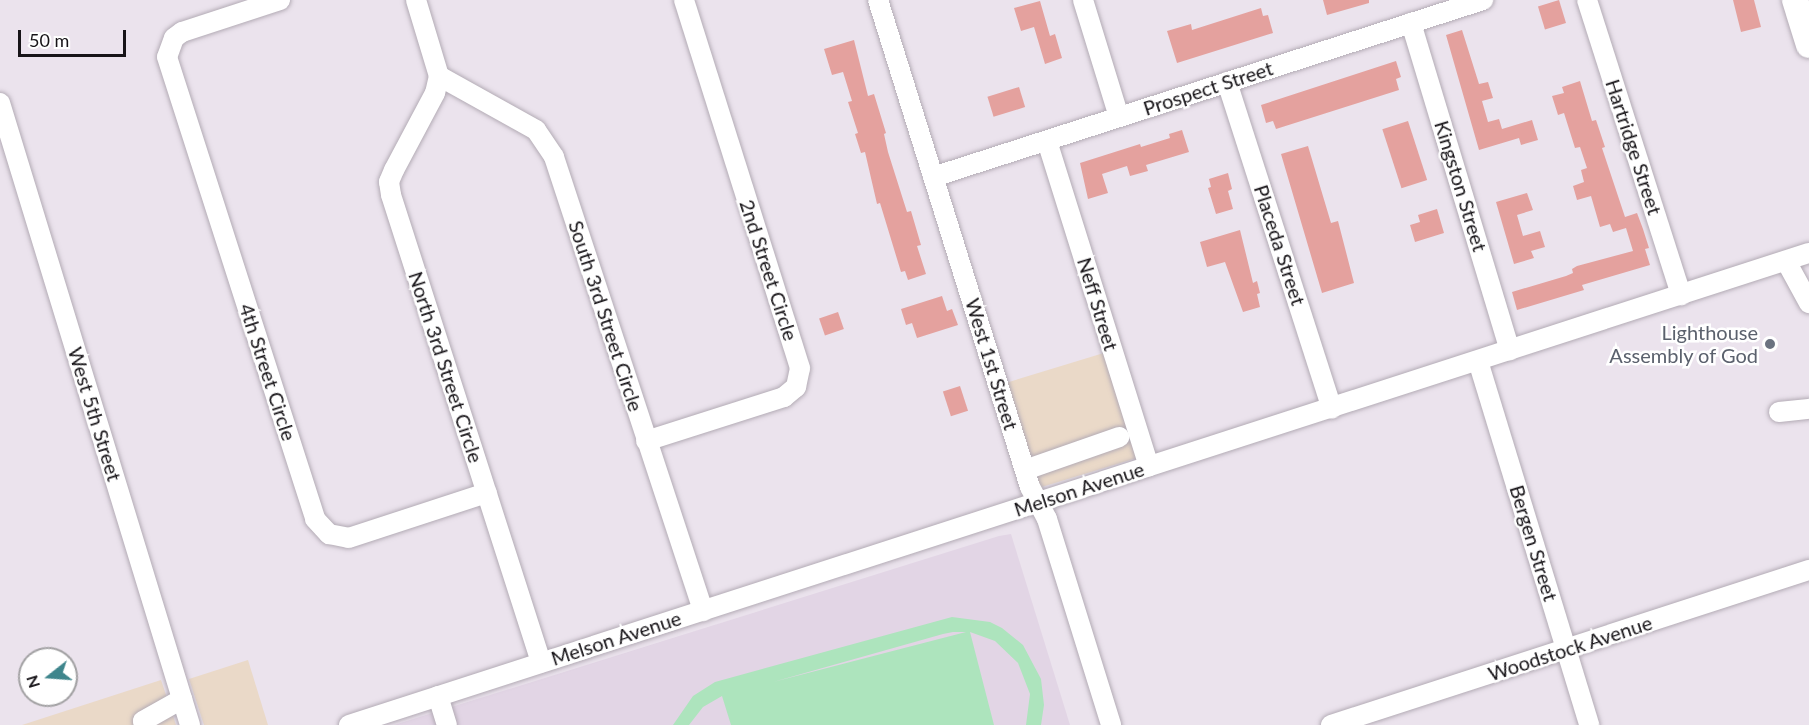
<!DOCTYPE html>
<html>
<head>
<meta charset="utf-8">
<style>
	body { margin:0 }
	#map { position:relative; width:1809px; height:725px; overflow:hidden; background:#ebe3ed; font-family:Lato,sans-serif }
	div>[style] { position:absolute }
	[style*='--x'] { left:calc(var(--x)*1px); top:calc(var(--y)*1px); width:calc(var(--w)*1px); rotate:calc(var(--a)*1deg) }
	.commercial>* { inset:0; background:#ead9c8; transform-origin:0 0 }
	.built>* { inset:0; background:#e2d5e5 }
	.green>* { inset:0; background:#ade4bd }
	.building>* { inset:0; background:#e4a19e; transform-origin:0 0 }
	.roads { filter:drop-shadow(0 0 2px #b3abb5) drop-shadow(0 0 2px #b3abb5) }
	.minor>* { height:20px; margin:-10px; padding:0 10px; transform-origin:10px; border-radius:10px; background:#fff }
	.major>* { height:26px; margin:-13px; padding:0 13px; transform-origin:13px; border-radius:13px; background:#fff }
	.dots>* { width:16px; height:16px; translate:-50% -50%; box-sizing:border-box; border:3px solid #fff; border-radius:50% }
	span { translate:-50% -50%; white-space:nowrap; text-align:center; line-height:1.15; -webkit-text-stroke:5px #fff; paint-order:stroke }
	.street-label { font-size:20px; color:#171418 }
	.worship-label { font-size:20px; color:#5b616d }
	.right { translate:-100% -50%; text-align:right }
	.north { position:absolute; left:18px; top:647px; width:60px; height:60px; box-sizing:border-box; background:#fff; border:2px solid #a2a1a3; border-radius:50%; rotate:253deg; font-size:16px; font-weight:700; line-height:24px; text-align:center; color:#171418 }
	.north::after { content:''; display:block; margin:auto; width:21px; height:27px; background:#3e858c; clip-path:polygon(50% 0,100% 100%,50% 72%,0 100%) }
	.scale { position:absolute; left:18px; top:30px; width:108px; height:27px; box-sizing:border-box; border:3px solid #171418; border-top:0; padding-left:8px; font-size:18px; line-height:21px; white-space:nowrap; color:#171418; -webkit-text-stroke:4px #fff; paint-order:stroke }
</style>
</head>
<body>
<div id="map">
	<div class="commercial">
		<i style="left:1107px;top:352px;width:110px;height:107px;rotate:73deg"></i>
		<i style="clip-path:polygon(248px 660px,268px 725px,204px 725px,189px 679px)"></i>
		<i style="clip-path:polygon(161px 680px,176px 725px,22px 725px)"></i>
	</div>
	<div class="built">
		<i style="clip-path:polygon(1011px 534px,1070px 725px,394px 725px,999px 536px)"></i>
	</div>
	<div class="green">
		<i style="clip-path:polygon(evenodd,952px 617px,990px 622px,1002px 628px,1023px 645px,1041px 679px,1044px 705px,1041px 725px,1026px 725px,1030px 694px,1018px 663px,995px 641px,970px 632px,994px 725px,731px 725px,722px 696px,703px 707px,689px 725px,673px 725px,693px 696px,715px 682px,952px 617px,953px 632px,966px 632px,773px 682px,943px 634px,953px 632px)"></i>
	</div>
	<div class="building">
		<i style="clip-path:polygon(1323px 0,1369px 0,1369px 3px,1327px 15px)"></i>
		<i style="left:1559px;top:0;width:24px;height:22px;rotate:73deg"></i>
		<i style="clip-path:polygon(1733px 0,1754px 0,1761px 27px,1741px 32px)"></i>
		<i style="clip-path:polygon(1040px 1px,1050px 36px,1055px 34px,1062px 58px,1045px 64px,1034px 27px,1021px 31px,1014px 8px)"></i>
		<i style="clip-path:polygon(1261px 8px,1263px 16px,1268px 15px,1273px 33px,1177px 63px,1167px 31px,1191px 24px,1192px 30px)"></i>
		<i style="clip-path:polygon(1462px 30px,1479px 84px,1488px 82px,1493px 98px,1482px 101px,1488px 122px,1499px 119px,1502px 129px,1532px 120px,1538px 140px,1521px 145px,1519px 138px,1479px 150px,1446px 35px)"></i>
		<i style="clip-path:polygon(854px 40px,868px 96px,874px 94px,886px 133px,884px 134px,888px 152px,907px 212px,911px 211px,921px 245px,917px 246px,926px 274px,908px 280px,905px 271px,901px 272px,880px 203px,877px 204px,865px 152px,861px 153px,855px 134px,858px 133px,848px 102px,852px 101px,843px 72px,832px 75px,824px 49px)"></i>
		<i style="clip-path:polygon(1396px 61px,1401px 77px,1396px 79px,1399px 90px,1276px 129px,1273px 121px,1266px 123px,1261px 105px)"></i>
		<i style="clip-path:polygon(1580px 81px,1592px 121px,1596px 120px,1605px 147px,1602px 148px,1625px 217px,1637px 213px,1643px 229px,1649px 248px,1645px 249px,1650px 265px,1582px 285px,1584px 290px,1517px 310px,1512px 292px,1566px 276px,1573px 273px,1572px 269px,1577px 266px,1633px 251px,1626px 228px,1613px 232px,1610px 224px,1600px 227px,1591px 196px,1577px 200px,1573px 186px,1584px 182px,1581px 170px,1587px 168px,1580px 147px,1575px 148px,1564px 113px,1558px 115px,1552px 96px,1564px 93px,1562px 87px)"></i>
		<i style="left:1019px;top:87px;width:21px;height:33px;rotate:73deg"></i>
		<i style="left:1408px;top:121px;width:62px;height:27px;rotate:72deg"></i>
		<i style="clip-path:polygon(1182px 130px,1189px 152px,1146px 165px,1148px 171px,1130px 176px,1127px 166px,1102px 174px,1108px 193px,1088px 199px,1080px 163px,1140px 144px,1141px 147px,1170px 138px,1169px 134px)"></i>
		<i style="clip-path:polygon(1308px 146px,1331px 223px,1338px 221px,1354px 283px,1322px 293px,1281px 154px)"></i>
		<i style="clip-path:polygon(1228px 173px,1232px 189px,1228px 191px,1233px 209px,1216px 214px,1208px 188px,1211px 187px,1209px 179px)"></i>
		<i style="clip-path:polygon(1527px 193px,1533px 210px,1517px 215px,1523px 236px,1540px 231px,1545px 247px,1531px 251px,1534px 258px,1514px 264px,1496px 202px)"></i>
		<i style="clip-path:polygon(1437px 209px,1444px 233px,1415px 242px,1410px 225px,1420px 222px,1418px 215px)"></i>
		<i style="clip-path:polygon(1240px 230px,1253px 283px,1257px 281px,1260px 293px,1257px 294px,1260px 307px,1243px 312px,1225px 262px,1207px 267px,1200px 242px)"></i>
		<i style="clip-path:polygon(942px 296px,947px 311px,952px 309px,958px 325px,917px 338px,912px 323px,906px 325px,901px 309px)"></i>
		<i style="left:838px;top:312px;width:18px;height:20px;rotate:71deg"></i>
		<i style="left:960px;top:386px;width:26px;height:18px;rotate:72deg"></i>
	</div>
	<div class="roads">
		<div class="minor">
			<i style="--x:280;--y:0;--w:103;--a:161.9"></i>
			<i style="--x:182;--y:32;--w:10;--a:143"></i>
			<i style="--x:174;--y:38;--w:20;--a:110"></i>
			<i style="--x:167;--y:57;--w:485;--a:72.2"></i>
			<i style="--x:315;--y:519;--w:21;--a:47"></i>
			<i style="--x:329;--y:534;--w:20;--a:11"></i>
			<i style="--x:349;--y:538;--w:145;--a:-18.1"></i>
			<i style="--x:416;--y:0;--w:79;--a:73.2"></i>
			<i style="--x:439;--y:76;--w:17;--a:103"></i>
			<i style="--x:435;--y:93;--w:87;--a:118"></i>
			<i style="--x:394;--y:170;--w:13;--a:113"></i>
			<i style="--x:389;--y:182;--w:13;--a:81"></i>
			<i style="--x:391;--y:195;--w:491;--a:72.2"></i>
			<i style="--x:878;--y:0;--w:510;--a:72.67"></i>
			<i style="--x:1030;--y:487;--w:36;--a:62"></i>
			<i style="--x:1047;--y:519;--w:216;--a:72.7"></i>
			<i style="--x:1083;--y:0;--w:122;--a:72.9"></i>
			<i style="--x:1587;--y:0;--w:310;--a:72.3"></i>
			<i style="--x:1411;--y:23;--w:342;--a:73.2"></i>
			<i style="--x:439;--y:76;--w:111;--a:29.1"></i>
			<i style="--x:536;--y:130;--w:32;--a:56"></i>
			<i style="--x:554;--y:157;--w:478;--a:71.8"></i>
			<i style="--x:1227;--y:82;--w:343;--a:72.2"></i>
			<i style="--x:0;--y:103;--w:650;--a:73.01"></i>
			<i style="--x:1047;--y:141;--w:341;--a:72.6"></i>
			<i style="--x:933;--y:177;--w:578;--a:-17.84"></i>
			<i style="--x:1786;--y:261;--w:48;--a:61.3"></i>
			<i style="--x:1478;--y:361;--w:381;--a:73"></i>
			<i style="--x:1779;--y:412;--w:30;--a:-6"></i>
			<i style="--x:646;--y:441;--w:145;--a:-17.7"></i>
			<i style="--x:784;--y:397;--w:16;--a:-40"></i>
			<i style="--x:796;--y:387;--w:19;--a:-78"></i>
			<i style="--x:800;--y:368;--w:386;--a:-107.5"></i>
			<i style="--x:1025;--y:470;--w:100;--a:-19.3"></i>
			<i style="--x:438;--y:696;--w:30;--a:73"></i>
			<i style="--x:144;--y:725;--w:4;--a:-104"></i>
			<i style="--x:143;--y:721;--w:45;--a:-29.4"></i>
			<i style="--x:349;--y:725;--w:1534;--a:-17.92"></i>
			<i style="--x:1331;--y:725;--w:503;--a:-17.97"></i>
		</div>
		<div class="major">
			<i style="--x:1795;--y:0;--w:47;--a:72.7"></i>
		</div>
	</div>
	<div class="dots">
		<i style="left:1770px;top:344px;background:#6b7280"></i>
	</div>
	<div class="street-label">
		<span style="left:1208px;top:88px;rotate:-18deg">Prospect Street</span>
		<span style="left:1634px;top:147px;rotate:72deg">Hartridge Street</span>
		<span style="left:1461px;top:186px;rotate:73deg">Kingston Street</span>
		<span style="left:1280px;top:245px;rotate:72deg">Placeda Street</span>
		<span style="left:769px;top:270px;rotate:72deg">2nd Street Circle</span>
		<span style="left:1098px;top:304px;rotate:73deg">Neff Street</span>
		<span style="left:606px;top:316px;rotate:72deg">South 3rd Street Circle</span>
		<span style="left:992px;top:364px;rotate:73deg">West 1st Street</span>
		<span style="left:446px;top:367px;rotate:72deg">North 3rd Street Circle</span>
		<span style="left:268px;top:372px;rotate:72deg">4th Street Circle</span>
		<span style="left:95px;top:414px;rotate:73deg">West 5th Street</span>
		<span style="left:1079px;top:489px;rotate:-18deg">Melson Avenue</span>
		<span style="left:1534px;top:543px;rotate:73deg">Bergen Street</span>
		<span style="left:616px;top:638px;rotate:-18deg">Melson Avenue</span>
		<span style="left:1570px;top:648px;rotate:-18deg">Woodstock Avenue</span>
	</div>
	<div class="worship-label">
		<span class="right" style="left:1758px;top:344px">Lighthouse<br>Assembly of God</span>
	</div>
	<div class="north">N</div>
	<div class="scale">50 m</div>
</div>
</body>
</html>
